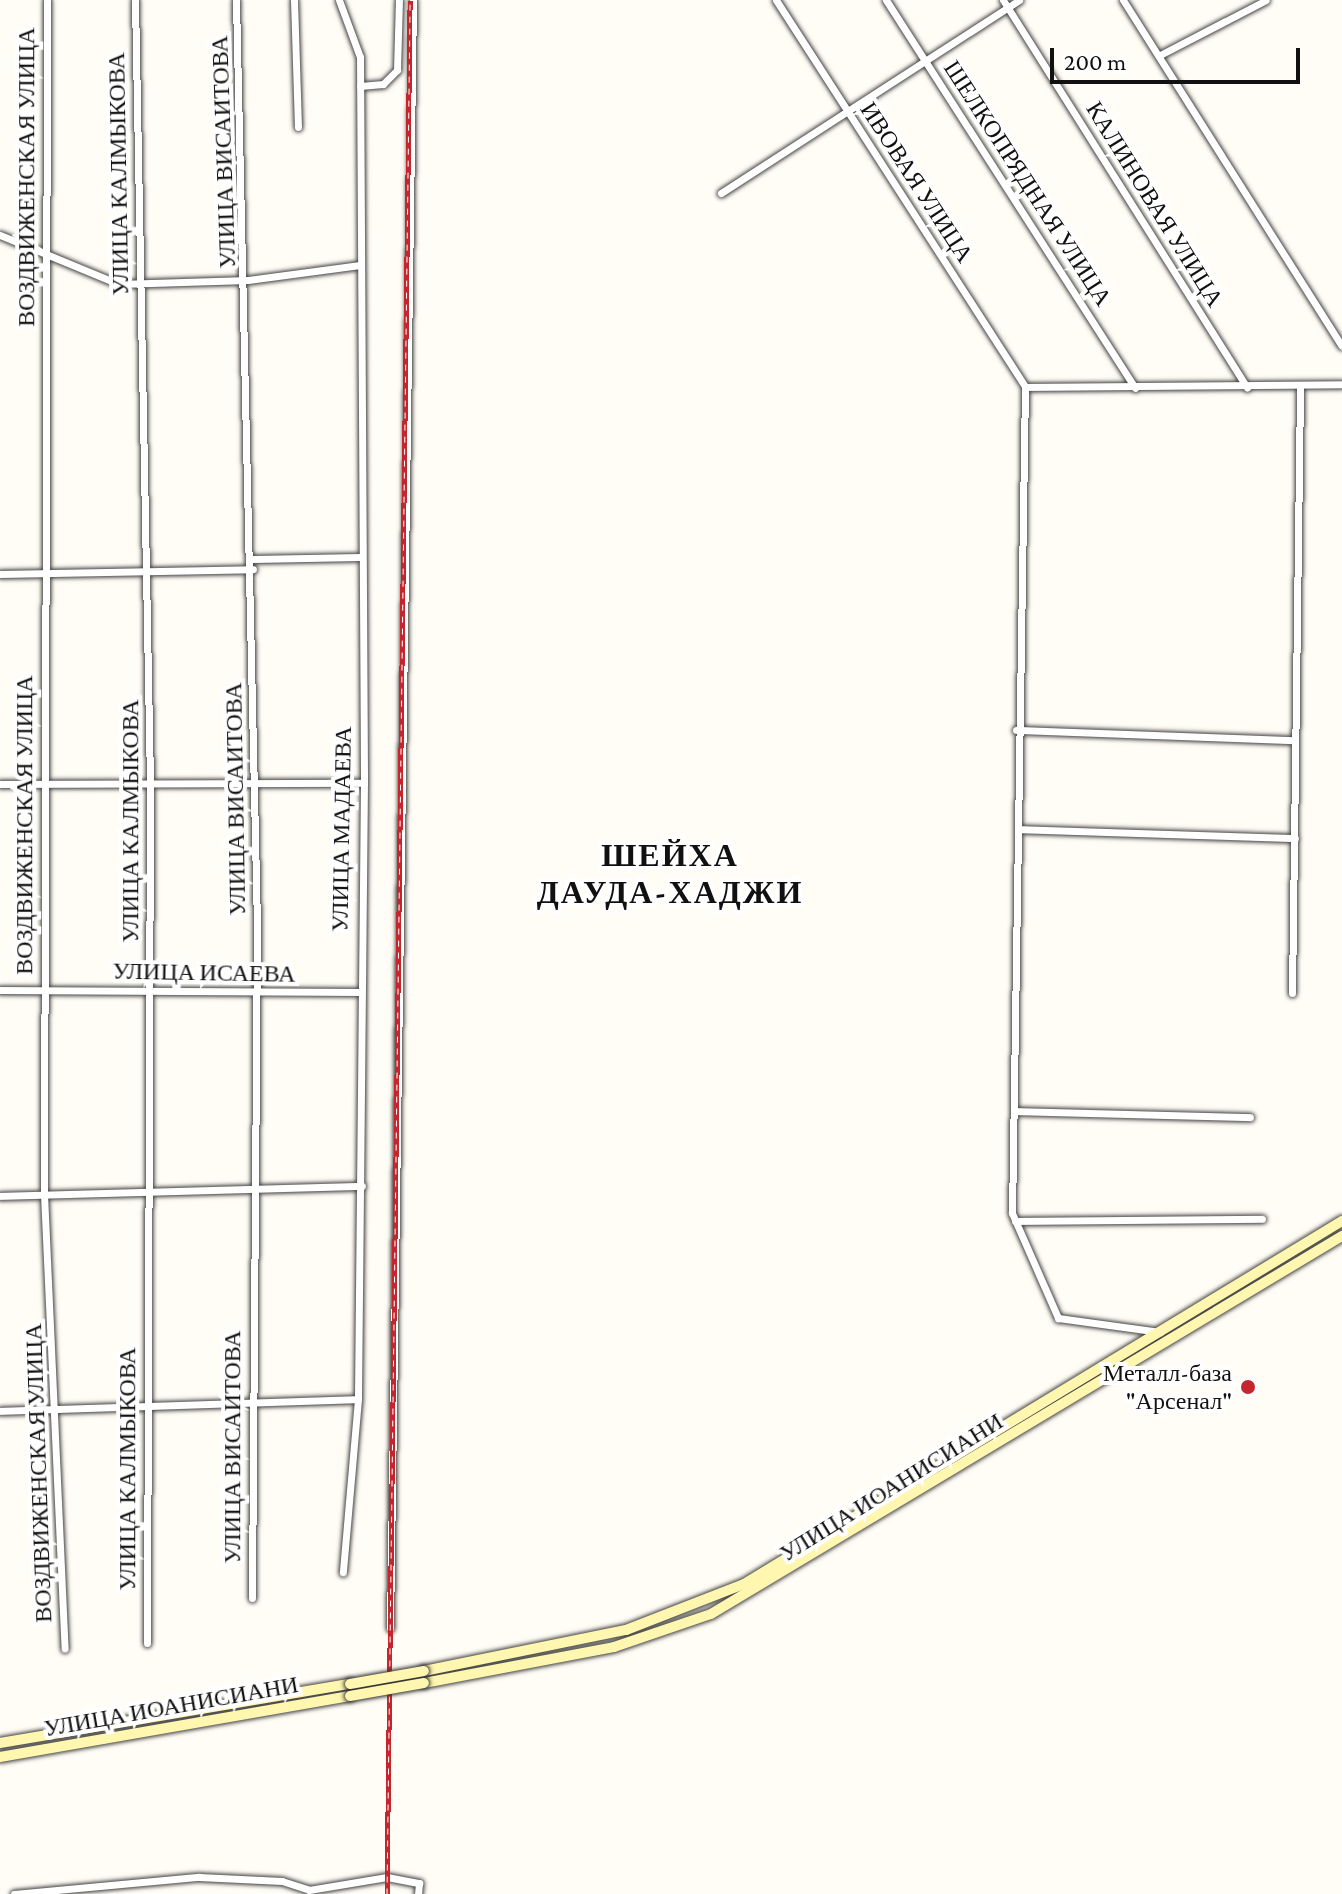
<!DOCTYPE html>
<html>
<head>
<meta charset="utf-8">
<style>
	body { margin:0 }
	#map { position:relative; width:1342px; height:1894px; overflow:hidden; background:#fffdf5; font-family:"Crimson Pro",serif }
	div>[style] { position:absolute }
	[style*='--x'] { left:calc(var(--x)*1px); top:calc(var(--y)*1px); width:calc(var(--w)*1px); rotate:calc(var(--a)*1deg) }
	.roads { filter:drop-shadow(0 0 2px #444) drop-shadow(0 0 2px #444) }
	.minor>* { height:7px; margin:-3.5px; padding:0 3.5px; transform-origin:3.5px; border-radius:3.5px; background:#fff }
	.secondary>* { height:10px; margin:-5px; padding:0 5px; transform-origin:5px; border-radius:5px; background:#fff6b0 }
	.rail>* { height:5px; margin-top:-2.5px; transform-origin:0; background:repeating-linear-gradient(90deg,#fff 0 6px,#c4262e 0 12px); box-sizing:border-box; border-block:2px solid #c4262e }
	.bridges { filter:drop-shadow(0 0 2px #333) drop-shadow(0 0 2px #333) }
	.secondary-bridge>* { height:10px; margin:-5px; padding:0 5px; transform-origin:5px; border-radius:5px; background:#fff6b0 }
	.dots>* { width:22px; height:22px; translate:-50% -50%; box-sizing:border-box; border:4px solid #fff; border-radius:50% }
	span { translate:-50% -50%; white-space:nowrap; text-align:center; line-height:1.15; -webkit-text-stroke:8px #fff; paint-order:stroke }
	.street-label { font-size:24px; color:#111 }
	.poi-label { font-size:24px; color:#111 }
	.right { translate:-100% -50%; text-align:right }
	.district-label { font-size:32px; color:#111; font-weight:700; letter-spacing:2px }
	.scale { position:absolute; left:1050px; top:48px; width:250px; height:36px; box-sizing:border-box; border:4px solid #111; border-top:0; padding-left:10px; font-size:24px; line-height:28px; white-space:nowrap; color:#111; -webkit-text-stroke:6px #fff; paint-order:stroke }
</style>
</head>
<body>
<div id="map">
	<div class="roads">
		<div class="minor">
			<i style="--x:47;--y:0;--w:1194;--a:90.14"></i>
			<i style="--x:44;--y:1194;--w:455;--a:87.4"></i>
			<i style="--x:135;--y:0;--w:784;--a:88.9"></i>
			<i style="--x:150;--y:784;--w:859;--a:90.2"></i>
			<i style="--x:236;--y:0;--w:927;--a:88.7"></i>
			<i style="--x:257;--y:927;--w:671;--a:90.43"></i>
			<i style="--x:294;--y:0;--w:127;--a:88.2"></i>
			<i style="--x:339;--y:0;--w:61;--a:69.8"></i>
			<i style="--x:360;--y:57;--w:726;--a:89.68"></i>
			<i style="--x:364;--y:783;--w:616;--a:90.56"></i>
			<i style="--x:358;--y:1399;--w:174;--a:95"></i>
			<i style="--x:776;--y:0;--w:460;--a:57.2"></i>
			<i style="--x:886;--y:0;--w:461;--a:57.3"></i>
			<i style="--x:1003;--y:0;--w:458;--a:57.8"></i>
			<i style="--x:1123;--y:0;--w:409;--a:57.7"></i>
			<i style="--x:1160;--y:55;--w:119;--a:-27.4"></i>
			<i style="--x:360;--y:86;--w:23;--a:-5"></i>
			<i style="--x:383;--y:84;--w:20;--a:-45"></i>
			<i style="--x:397;--y:70;--w:70;--a:-88.4"></i>
			<i style="--x:721;--y:193;--w:355;--a:-32.9"></i>
			<i style="--x:0;--y:235;--w:129;--a:22.4"></i>
			<i style="--x:119;--y:284;--w:129;--a:-1.8"></i>
			<i style="--x:248;--y:280;--w:113;--a:-7.6"></i>
			<i style="--x:1025;--y:387;--w:826;--a:90.9"></i>
			<i style="--x:1012;--y:1213;--w:115;--a:66.3"></i>
			<i style="--x:1058;--y:1318;--w:103;--a:7.8"></i>
			<i style="--x:1025;--y:387;--w:317;--a:-0.5"></i>
			<i style="--x:253;--y:559;--w:107;--a:-1.1"></i>
			<i style="--x:0;--y:574;--w:253;--a:-1.1"></i>
			<i style="--x:1016;--y:730;--w:275;--a:2.1"></i>
			<i style="--x:0;--y:784;--w:364;--a:-0.2"></i>
			<i style="--x:1018;--y:829;--w:277;--a:1.9"></i>
			<i style="--x:0;--y:990;--w:359;--a:0.3"></i>
			<i style="--x:1292;--y:993;--w:607;--a:-89.24"></i>
			<i style="--x:1015;--y:1111;--w:235;--a:1.5"></i>
			<i style="--x:0;--y:1196;--w:362;--a:-1.6"></i>
			<i style="--x:1015;--y:1221;--w:247;--a:-0.5"></i>
			<i style="--x:0;--y:1411;--w:358;--a:-1.9"></i>
			<i style="--x:390;--y:1628;--w:1628;--a:-89.19"></i>
			<i style="--x:14;--y:1894;--w:186;--a:-5.3"></i>
			<i style="--x:199;--y:1877;--w:83;--a:2.8"></i>
			<i style="--x:282;--y:1881;--w:28;--a:18"></i>
			<i style="--x:309;--y:1890;--w:79;--a:-9.5"></i>
			<i style="--x:387;--y:1877;--w:33;--a:11"></i>
			<i style="--x:419;--y:1883;--w:11;--a:95"></i>
		</div>
		<div class="secondary">
			<i style="--x:424;--y:1671;--w:206;--a:-11.5"></i>
			<i style="--x:626;--y:1630;--w:127;--a:-21.3"></i>
			<i style="--x:744;--y:1584;--w:700;--a:-31.26"></i>
			<i style="--x:424;--y:1683;--w:193;--a:-10.7"></i>
			<i style="--x:614;--y:1647;--w:102;--a:-18.8"></i>
			<i style="--x:711;--y:1614;--w:736;--a:-30.92"></i>
			<i style="--x:0;--y:1743;--w:355;--a:-9.6"></i>
			<i style="--x:0;--y:1757;--w:355;--a:-9.9"></i>
		</div>
	</div>
	<div class="rail">
		<i style="--x:387;--y:1894;--w:1894;--a:-89.3"></i>
	</div>
	<div class="bridges">
		<div class="secondary-bridge">
			<i style="--x:350;--y:1684;--w:75;--a:-10"></i>
			<i style="--x:350;--y:1696;--w:75;--a:-10"></i>
		</div>
	</div>
	<div class="dots">
		<i style="left:1248px;top:1387px;background:#c4262e"></i>
	</div>
	<div class="street-label">
		<span style="left:223px;top:152px;rotate:-92deg">УЛИЦА ВИСАИТОВА</span>
		<span style="left:118px;top:174px;rotate:-91deg">УЛИЦА КАЛМЫКОВА</span>
		<span style="left:26px;top:177px;rotate:-90deg">ВОЗДВИЖЕНСКАЯ УЛИЦА</span>
		<span style="left:917px;top:182px;rotate:57deg">ИВОВАЯ УЛИЦА</span>
		<span style="left:1028px;top:183px;rotate:57deg">ШЕЛКОПРЯДНАЯ УЛИЦА</span>
		<span style="left:1155px;top:204px;rotate:58deg">КАЛИНОВАЯ УЛИЦА</span>
		<span style="left:235px;top:799px;rotate:-91deg">УЛИЦА ВИСАИТОВА</span>
		<span style="left:130px;top:821px;rotate:-90deg">УЛИЦА КАЛМЫКОВА</span>
		<span style="left:24px;top:825px;rotate:-90deg">ВОЗДВИЖЕНСКАЯ УЛИЦА</span>
		<span style="left:341px;top:829px;rotate:-89deg">УЛИЦА МАДАЕВА</span>
		<span style="left:204px;top:972px;rotate:1deg">УЛИЦА ИСАЕВА</span>
		<span style="left:232px;top:1447px;rotate:-90deg">УЛИЦА ВИСАИТОВА</span>
		<span style="left:127px;top:1469px;rotate:-90deg">УЛИЦА КАЛМЫКОВА</span>
		<span style="left:38px;top:1473px;rotate:-92deg">ВОЗДВИЖЕНСКАЯ УЛИЦА</span>
		<span style="left:891px;top:1487px;rotate:-32deg">УЛИЦА ИОАНИСИАНИ</span>
		<span style="left:171px;top:1706px;rotate:-10deg">УЛИЦА ИОАНИСИАНИ</span>
	</div>
	<div class="poi-label">
		<span class="right" style="left:1232px;top:1387px">Металл-база<br>"Арсенал"</span>
	</div>
	<div class="district-label">
		<span style="left:670px;top:874px">ШЕЙХА<br>ДАУДА-ХАДЖИ</span>
	</div>
	<div class="scale">200 m</div>
</div>
</body>
</html>
